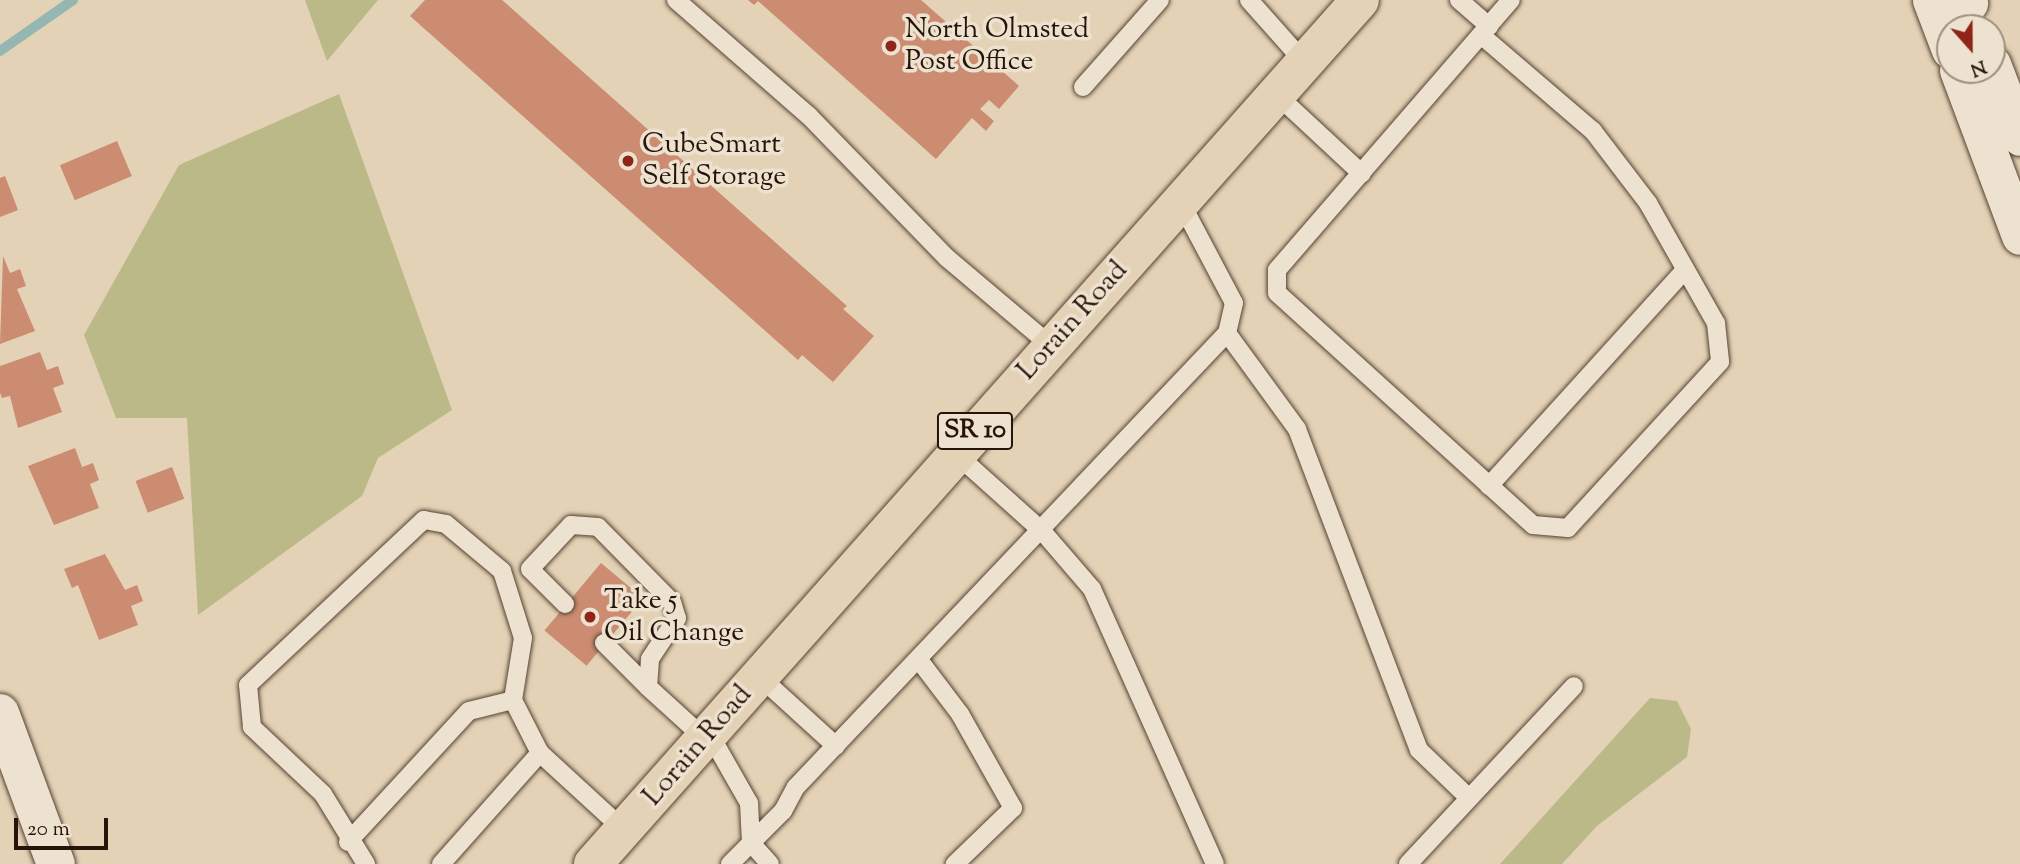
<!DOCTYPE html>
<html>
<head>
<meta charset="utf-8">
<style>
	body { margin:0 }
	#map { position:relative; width:2020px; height:864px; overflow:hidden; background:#e4d2b6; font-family:"Sorts Mill Goudy",serif }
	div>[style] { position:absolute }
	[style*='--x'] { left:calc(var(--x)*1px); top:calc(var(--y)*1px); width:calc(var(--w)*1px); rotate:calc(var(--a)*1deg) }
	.green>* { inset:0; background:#bcb988 }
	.stream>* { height:10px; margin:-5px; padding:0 5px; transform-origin:5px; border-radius:5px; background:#95b7b2 }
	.building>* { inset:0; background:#cb8c72; transform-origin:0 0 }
	.roads { filter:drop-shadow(0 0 2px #564333) drop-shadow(0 0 2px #564333) }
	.service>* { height:18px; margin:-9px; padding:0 9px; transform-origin:9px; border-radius:9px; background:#ede2d0 }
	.minor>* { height:37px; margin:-18.5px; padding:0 18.5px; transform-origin:18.5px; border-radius:18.5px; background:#ede2d0 }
	.tertiary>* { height:38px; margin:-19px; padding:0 19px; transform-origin:19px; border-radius:19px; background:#ede2d0 }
	.primary>* { height:38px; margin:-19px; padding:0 19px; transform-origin:19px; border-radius:19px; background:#e4d2b6 }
	.dots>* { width:19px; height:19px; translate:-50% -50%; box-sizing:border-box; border:4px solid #ede2d0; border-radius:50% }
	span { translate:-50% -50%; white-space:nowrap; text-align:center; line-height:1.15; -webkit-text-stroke:7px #ede2d0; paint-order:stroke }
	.shield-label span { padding:2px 5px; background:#ede2d0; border:2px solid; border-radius:5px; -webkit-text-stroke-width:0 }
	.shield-label { font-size:26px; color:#271307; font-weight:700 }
	.poi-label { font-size:28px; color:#271307 }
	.left { translate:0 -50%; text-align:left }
	.street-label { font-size:28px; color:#271307 }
	.north { position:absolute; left:1936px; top:14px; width:70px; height:70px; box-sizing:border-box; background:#ede2d0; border:2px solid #9e8f80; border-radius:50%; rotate:159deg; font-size:19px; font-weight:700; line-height:28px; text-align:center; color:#271307 }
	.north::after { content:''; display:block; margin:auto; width:24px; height:32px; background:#8f2418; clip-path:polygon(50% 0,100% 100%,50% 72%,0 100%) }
	.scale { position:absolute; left:14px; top:818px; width:94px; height:32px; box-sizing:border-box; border:4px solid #271307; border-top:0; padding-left:9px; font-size:21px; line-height:24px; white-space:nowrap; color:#271307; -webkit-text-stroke:5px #ede2d0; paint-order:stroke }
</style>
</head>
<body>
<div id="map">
	<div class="green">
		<i style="clip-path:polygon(305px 0,378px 0,327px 61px)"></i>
		<i style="clip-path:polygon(339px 94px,452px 410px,378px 458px,362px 496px,198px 615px,187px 418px,116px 418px,84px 335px,179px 165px)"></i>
		<i style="clip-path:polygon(1650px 698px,1677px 701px,1691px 729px,1687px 757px,1597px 826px,1562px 864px,1500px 864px)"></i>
	</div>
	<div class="stream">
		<i style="--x:0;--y:51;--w:89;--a:-34.9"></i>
	</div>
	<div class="building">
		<i style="clip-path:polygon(425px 0,502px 0,847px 306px,843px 309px,874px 336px,833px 382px,802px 355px,798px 360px,410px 16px)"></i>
		<i style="clip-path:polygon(748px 0,921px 0,1019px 86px,999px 109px,989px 100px,980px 109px,994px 121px,986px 131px,972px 118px,936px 159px,758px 1px,754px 5px)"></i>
		<i style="left:117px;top:141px;width:38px;height:62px;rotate:67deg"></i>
		<i style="clip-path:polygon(5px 176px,18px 210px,0 217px,0 178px)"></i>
		<i style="clip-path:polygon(3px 256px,10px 273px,20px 269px,26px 286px,17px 289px,35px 331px,0 344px)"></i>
		<i style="clip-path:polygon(40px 352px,47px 370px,58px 366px,64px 384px,53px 388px,62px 412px,18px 428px,10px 396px,2px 398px,0 393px,0 366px)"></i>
		<i style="clip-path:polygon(75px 448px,82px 467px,93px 463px,99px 480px,90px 484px,99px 508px,54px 525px,28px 466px)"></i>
		<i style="left:172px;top:467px;width:34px;height:39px;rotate:69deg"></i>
		<i style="clip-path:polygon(105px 554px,125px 590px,137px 585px,143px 601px,131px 606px,138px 625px,99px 640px,78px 585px,72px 588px,64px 569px)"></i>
		<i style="left:601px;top:563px;width:55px;height:88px;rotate:40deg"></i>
	</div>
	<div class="roads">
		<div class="service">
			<i style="--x:676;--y:0;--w:176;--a:41.1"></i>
			<i style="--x:809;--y:116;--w:198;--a:45.8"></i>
			<i style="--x:947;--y:258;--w:135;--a:40.2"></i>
			<i style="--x:1249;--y:0;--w:83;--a:48.4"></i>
			<i style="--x:1459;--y:0;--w:40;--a:41"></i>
			<i style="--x:1481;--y:35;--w:148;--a:40.6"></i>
			<i style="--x:1593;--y:131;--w:91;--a:52.6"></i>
			<i style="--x:1648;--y:203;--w:138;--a:60.5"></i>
			<i style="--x:1716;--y:323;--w:39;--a:84"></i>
			<i style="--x:1720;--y:362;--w:225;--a:132.5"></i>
			<i style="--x:1568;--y:528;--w:35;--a:-175"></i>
			<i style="--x:1533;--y:525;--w:345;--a:-137.8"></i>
			<i style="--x:1277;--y:293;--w:23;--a:-90"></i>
			<i style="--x:1277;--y:270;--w:357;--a:-49.1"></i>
			<i style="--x:1083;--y:87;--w:116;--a:-48.5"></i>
			<i style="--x:1276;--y:94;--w:117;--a:42.9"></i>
			<i style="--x:1180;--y:201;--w:115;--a:62.1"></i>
			<i style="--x:1234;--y:303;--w:31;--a:103"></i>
			<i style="--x:1227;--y:333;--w:119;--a:53.9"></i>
			<i style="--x:1297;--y:429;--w:343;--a:69.2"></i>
			<i style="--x:1419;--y:750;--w:69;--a:43.8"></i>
			<i style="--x:955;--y:453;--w:118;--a:41.9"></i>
			<i style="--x:1043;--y:532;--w:75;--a:49.3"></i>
			<i style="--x:1092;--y:589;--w:301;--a:65.9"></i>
			<i style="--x:1489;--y:486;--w:290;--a:-47.8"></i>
			<i style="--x:565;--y:604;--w:49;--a:-135"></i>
			<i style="--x:530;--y:569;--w:60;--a:-47"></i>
			<i style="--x:571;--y:525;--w:27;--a:4"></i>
			<i style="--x:598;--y:527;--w:105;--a:45.4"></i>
			<i style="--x:672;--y:602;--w:17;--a:73"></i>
			<i style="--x:677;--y:618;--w:49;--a:123.4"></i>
			<i style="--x:650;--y:659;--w:28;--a:94"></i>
			<i style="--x:648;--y:687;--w:76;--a:42.3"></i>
			<i style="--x:604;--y:643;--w:62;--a:45"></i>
			<i style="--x:919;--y:660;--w:68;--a:52.8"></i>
			<i style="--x:960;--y:714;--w:108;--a:60.6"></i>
			<i style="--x:1013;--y:808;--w:81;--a:136"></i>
			<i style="--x:759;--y:676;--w:104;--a:42.3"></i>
			<i style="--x:709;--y:733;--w:81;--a:60.3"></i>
			<i style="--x:749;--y:803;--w:40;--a:87.1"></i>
			<i style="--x:751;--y:843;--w:28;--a:48"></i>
			<i style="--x:348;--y:842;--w:178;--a:-47.3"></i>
			<i style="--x:469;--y:711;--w:45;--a:-14"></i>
			<i style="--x:366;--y:864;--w:82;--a:-121.6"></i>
			<i style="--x:323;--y:794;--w:98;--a:-136.7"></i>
			<i style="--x:252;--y:727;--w:42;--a:-95.4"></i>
			<i style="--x:248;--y:685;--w:241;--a:-43.2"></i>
			<i style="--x:424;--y:520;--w:22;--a:10"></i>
			<i style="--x:446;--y:524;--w:73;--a:40"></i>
			<i style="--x:502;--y:571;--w:70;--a:72.6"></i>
			<i style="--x:523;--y:638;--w:63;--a:99.2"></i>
			<i style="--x:513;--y:700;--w:59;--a:63"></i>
			<i style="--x:540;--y:753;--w:114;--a:42.5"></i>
			<i style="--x:441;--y:864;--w:149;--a:-48.3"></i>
			<i style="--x:730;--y:864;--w:75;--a:-45"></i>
			<i style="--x:783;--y:811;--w:27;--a:-62"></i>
			<i style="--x:796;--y:787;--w:626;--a:-46.49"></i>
			<i style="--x:1408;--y:864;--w:243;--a:-47"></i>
		</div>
		<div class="minor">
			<i style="--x:1931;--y:0;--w:53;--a:69.2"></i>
			<i style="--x:1937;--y:14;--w:34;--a:-19"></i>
			<i style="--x:1992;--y:64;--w:78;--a:69"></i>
			<i style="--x:1958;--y:70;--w:177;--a:69.5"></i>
		</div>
		<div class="tertiary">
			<i style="--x:0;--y:713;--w:161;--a:69.7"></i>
		</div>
		<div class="primary">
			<i style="--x:593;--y:864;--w:1155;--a:-48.4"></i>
		</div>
	</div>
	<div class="dots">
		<i style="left:891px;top:46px;background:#8f2418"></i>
		<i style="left:628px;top:161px;background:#8f2418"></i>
		<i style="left:590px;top:617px;background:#8f2418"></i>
	</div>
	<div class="shield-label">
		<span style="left:975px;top:431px">SR 10</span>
	</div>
	<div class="poi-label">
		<span class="left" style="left:905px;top:46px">North Olmsted<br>Post Office</span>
		<span class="left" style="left:642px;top:161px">CubeSmart<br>Self Storage</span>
		<span class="left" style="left:604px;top:617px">Take 5<br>Oil Change</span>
	</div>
	<div class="street-label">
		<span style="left:1073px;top:321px;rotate:-48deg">Lorain Road</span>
		<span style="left:698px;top:746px;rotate:-49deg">Lorain Road</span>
	</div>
	<div class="north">N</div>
	<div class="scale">20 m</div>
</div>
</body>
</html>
